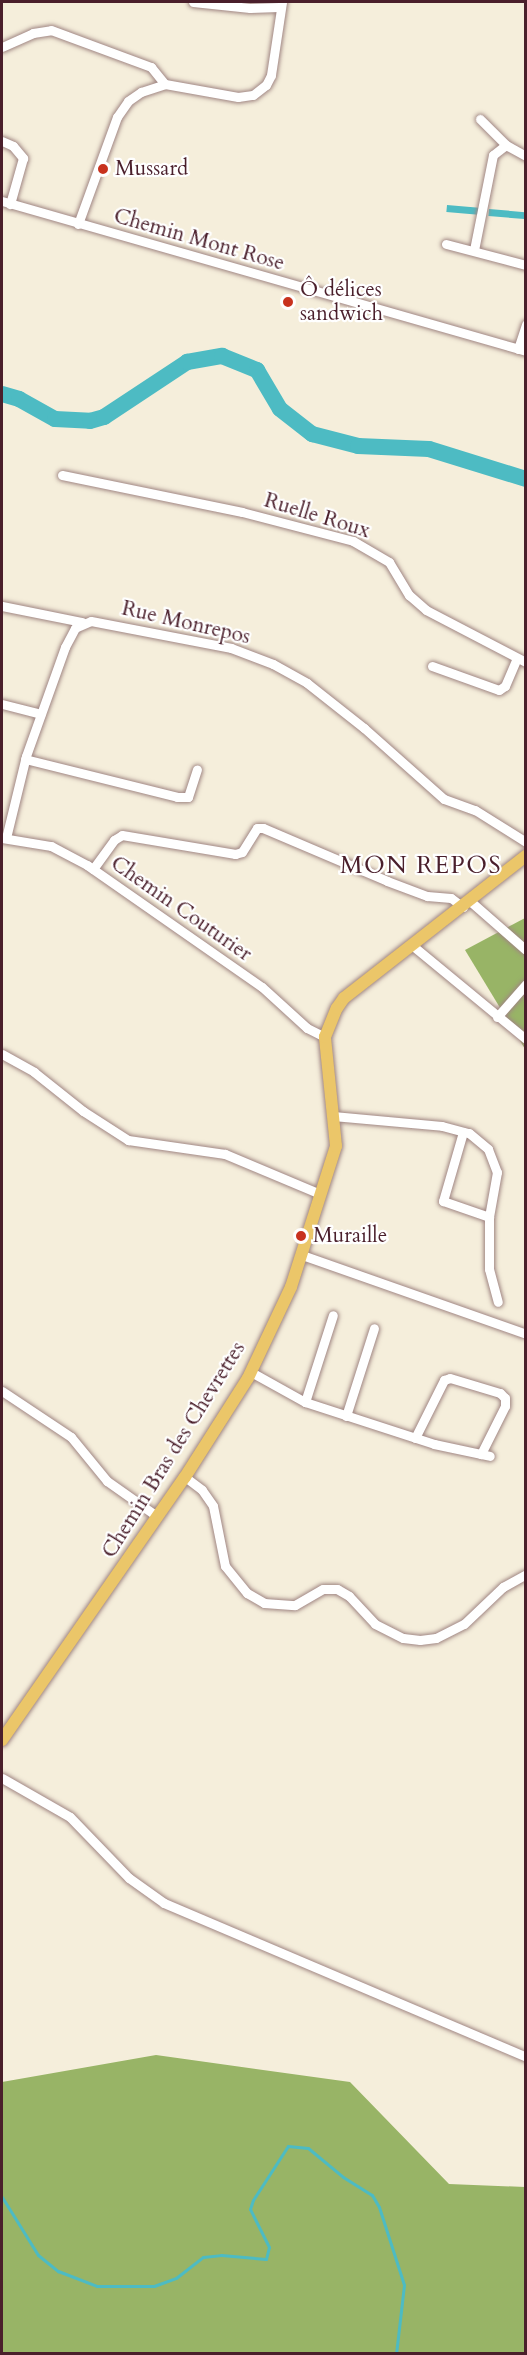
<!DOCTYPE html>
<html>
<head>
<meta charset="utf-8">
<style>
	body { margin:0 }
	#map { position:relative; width:527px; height:2355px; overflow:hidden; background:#f5eedb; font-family:Cardo,serif }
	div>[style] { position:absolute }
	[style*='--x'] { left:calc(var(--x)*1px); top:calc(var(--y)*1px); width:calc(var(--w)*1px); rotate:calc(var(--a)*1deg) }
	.forest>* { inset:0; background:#98b466 }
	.water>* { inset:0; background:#4dbbc3; transform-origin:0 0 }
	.stream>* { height:3px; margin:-1.5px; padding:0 1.5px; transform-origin:1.5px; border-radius:1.5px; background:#4dbbc3 }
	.river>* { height:16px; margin:-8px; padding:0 8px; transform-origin:8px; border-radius:8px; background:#4dbbc3 }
	.roads { filter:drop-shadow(0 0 2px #a08683) drop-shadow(0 0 2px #a08683) }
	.minor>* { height:9px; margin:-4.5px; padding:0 4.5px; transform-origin:4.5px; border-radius:4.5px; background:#fff }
	.major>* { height:12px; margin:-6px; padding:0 6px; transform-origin:6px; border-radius:6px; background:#ebc669 }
	.dots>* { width:16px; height:16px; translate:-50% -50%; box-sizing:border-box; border:3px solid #fff; border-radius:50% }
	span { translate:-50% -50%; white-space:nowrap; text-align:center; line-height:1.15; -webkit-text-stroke:4.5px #fff; paint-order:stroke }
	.poi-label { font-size:21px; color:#4a1f2b }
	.left { translate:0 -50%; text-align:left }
	.street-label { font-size:21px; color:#4a1f2b }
	.quarter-label { font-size:24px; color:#4a1f2b; letter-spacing:1.5px }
	.frame { position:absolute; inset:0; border:3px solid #4a1f2b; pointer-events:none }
</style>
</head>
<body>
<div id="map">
	<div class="forest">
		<i style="clip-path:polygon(525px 918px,525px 1049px,465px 950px)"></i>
		<i style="clip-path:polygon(156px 2055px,350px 2082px,449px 2184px,525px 2187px,525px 2353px,2px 2353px,2px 2082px)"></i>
	</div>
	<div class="water">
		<i style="left:447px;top:205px;width:32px;height:7px;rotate:5deg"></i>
		<i style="left:489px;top:209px;width:36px;height:7px;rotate:5deg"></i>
	</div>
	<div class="stream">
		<i style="--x:2;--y:2197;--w:68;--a:58.2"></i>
		<i style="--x:38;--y:2255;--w:26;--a:39"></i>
		<i style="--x:58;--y:2271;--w:42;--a:21"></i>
		<i style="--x:97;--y:2286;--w:57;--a:0"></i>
		<i style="--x:154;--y:2286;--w:23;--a:-20"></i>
		<i style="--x:176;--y:2278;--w:34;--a:-38"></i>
		<i style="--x:203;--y:2257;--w:18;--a:-6"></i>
		<i style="--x:221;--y:2255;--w:45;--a:5.1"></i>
		<i style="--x:266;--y:2259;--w:12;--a:-76"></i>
		<i style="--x:269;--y:2247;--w:42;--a:-116.6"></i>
		<i style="--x:250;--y:2209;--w:9;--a:-72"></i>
		<i style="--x:253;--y:2200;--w:64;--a:-57.1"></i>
		<i style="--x:288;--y:2146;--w:20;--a:6"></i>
		<i style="--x:308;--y:2148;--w:45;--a:39.6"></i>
		<i style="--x:343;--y:2177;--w:34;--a:32"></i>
		<i style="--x:372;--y:2195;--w:14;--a:60"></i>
		<i style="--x:379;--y:2207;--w:82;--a:72.2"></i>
		<i style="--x:404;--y:2285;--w:69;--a:96.6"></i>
	</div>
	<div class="river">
		<i style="--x:2;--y:394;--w:18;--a:16"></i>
		<i style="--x:19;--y:399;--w:41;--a:29.1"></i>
		<i style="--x:55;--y:419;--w:35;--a:3"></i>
		<i style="--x:90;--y:421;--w:15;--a:-16"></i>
		<i style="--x:104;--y:417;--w:100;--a:-33.5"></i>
		<i style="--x:187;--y:362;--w:36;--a:-10"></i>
		<i style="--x:222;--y:356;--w:38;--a:22"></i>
		<i style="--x:257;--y:370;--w:45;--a:59.5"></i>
		<i style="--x:280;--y:409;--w:41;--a:38"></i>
		<i style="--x:312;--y:434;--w:48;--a:14.6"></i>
		<i style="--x:358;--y:446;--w:71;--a:2.4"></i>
		<i style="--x:429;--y:449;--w:102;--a:17.2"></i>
	</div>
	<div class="roads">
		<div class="minor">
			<i style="--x:193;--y:2;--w:57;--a:6"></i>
			<i style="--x:250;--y:8;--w:29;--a:-2"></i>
			<i style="--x:2;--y:47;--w:34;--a:-24"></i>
			<i style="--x:33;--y:33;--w:18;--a:-9"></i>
			<i style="--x:51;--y:30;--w:107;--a:20.3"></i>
			<i style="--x:151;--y:67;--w:22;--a:51"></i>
			<i style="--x:480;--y:119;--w:38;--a:45"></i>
			<i style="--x:2;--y:141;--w:12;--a:24"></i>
			<i style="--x:13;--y:146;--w:16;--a:50"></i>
			<i style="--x:23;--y:158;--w:48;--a:105.8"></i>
			<i style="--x:2;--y:201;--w:545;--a:15.97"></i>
			<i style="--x:78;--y:224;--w:114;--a:-70"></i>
			<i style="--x:117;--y:117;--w:19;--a:-55"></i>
			<i style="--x:128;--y:101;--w:16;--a:-35"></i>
			<i style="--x:141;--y:92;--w:25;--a:-18"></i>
			<i style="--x:165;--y:84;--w:74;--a:10.1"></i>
			<i style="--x:238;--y:97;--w:15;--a:-8"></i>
			<i style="--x:253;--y:95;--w:16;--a:-38"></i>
			<i style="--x:266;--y:85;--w:11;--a:-63"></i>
			<i style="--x:271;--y:75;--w:74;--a:-81.4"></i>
			<i style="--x:446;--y:244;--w:83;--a:14.7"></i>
			<i style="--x:474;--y:250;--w:97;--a:-78.7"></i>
			<i style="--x:493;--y:155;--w:16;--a:-38"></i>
			<i style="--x:506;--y:145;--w:23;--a:29"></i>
			<i style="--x:518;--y:349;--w:26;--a:-72"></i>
			<i style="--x:62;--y:475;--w:184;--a:11.6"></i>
			<i style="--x:242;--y:512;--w:115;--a:14.6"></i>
			<i style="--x:353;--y:541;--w:42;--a:30.3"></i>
			<i style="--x:389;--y:562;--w:39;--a:59"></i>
			<i style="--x:409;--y:595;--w:23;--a:41"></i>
			<i style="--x:426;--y:610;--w:113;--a:27.5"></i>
			<i style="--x:2;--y:606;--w:82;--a:11.3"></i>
			<i style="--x:432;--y:666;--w:71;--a:19.7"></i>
			<i style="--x:499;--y:690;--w:7;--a:-34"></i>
			<i style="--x:505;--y:686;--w:30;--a:-67"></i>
			<i style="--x:2;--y:704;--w:40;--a:14.4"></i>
			<i style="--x:25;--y:759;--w:157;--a:14"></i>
			<i style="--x:177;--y:797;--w:11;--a:0"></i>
			<i style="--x:188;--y:797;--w:29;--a:-72"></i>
			<i style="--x:2;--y:838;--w:50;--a:9.3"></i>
			<i style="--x:51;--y:846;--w:41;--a:27.8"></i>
			<i style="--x:87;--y:865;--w:213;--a:34.9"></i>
			<i style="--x:262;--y:987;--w:61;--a:42.3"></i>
			<i style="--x:307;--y:1028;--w:20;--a:27"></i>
			<i style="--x:6;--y:838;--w:84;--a:-76.3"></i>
			<i style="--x:26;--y:756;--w:116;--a:-70.3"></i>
			<i style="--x:65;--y:647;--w:21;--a:-62"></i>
			<i style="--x:75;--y:628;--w:17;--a:-24"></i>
			<i style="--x:91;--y:621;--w:143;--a:10.9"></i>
			<i style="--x:231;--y:648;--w:45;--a:20.9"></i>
			<i style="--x:273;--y:664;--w:39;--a:29"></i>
			<i style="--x:307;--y:683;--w:73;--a:38.3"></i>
			<i style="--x:364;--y:728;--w:107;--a:41.6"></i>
			<i style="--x:444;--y:799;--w:33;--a:20"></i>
			<i style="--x:475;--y:810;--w:60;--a:32.1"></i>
			<i style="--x:93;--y:869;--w:36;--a:-54"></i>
			<i style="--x:114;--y:840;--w:9;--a:-32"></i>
			<i style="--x:122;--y:835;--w:115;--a:9.5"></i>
			<i style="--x:235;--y:854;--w:7;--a:-16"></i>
			<i style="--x:242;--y:852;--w:28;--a:-58"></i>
			<i style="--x:257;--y:828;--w:6;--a:0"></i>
			<i style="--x:263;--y:828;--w:135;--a:23.1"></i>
			<i style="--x:387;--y:881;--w:43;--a:20.6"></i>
			<i style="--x:427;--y:896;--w:24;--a:5"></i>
			<i style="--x:451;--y:898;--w:15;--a:37"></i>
			<i style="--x:470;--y:901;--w:74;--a:41.2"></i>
			<i style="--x:413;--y:946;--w:146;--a:39.5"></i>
			<i style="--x:497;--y:1017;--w:44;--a:-48.7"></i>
			<i style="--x:2;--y:1054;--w:37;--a:29"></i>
			<i style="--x:34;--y:1072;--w:63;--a:38.5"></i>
			<i style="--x:83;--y:1111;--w:54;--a:32.8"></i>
			<i style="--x:128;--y:1140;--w:98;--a:8.2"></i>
			<i style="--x:225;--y:1154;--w:103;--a:22.8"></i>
			<i style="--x:333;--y:1116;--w:109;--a:5.2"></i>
			<i style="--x:442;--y:1126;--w:28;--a:15"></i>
			<i style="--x:469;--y:1133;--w:25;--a:40"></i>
			<i style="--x:488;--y:1149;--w:25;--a:69"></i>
			<i style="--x:497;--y:1172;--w:46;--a:100.1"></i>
			<i style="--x:489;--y:1217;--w:52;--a:90"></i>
			<i style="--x:489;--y:1269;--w:34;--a:75"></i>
			<i style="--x:463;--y:1132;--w:72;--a:106.2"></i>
			<i style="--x:443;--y:1201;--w:49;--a:19.2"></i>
			<i style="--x:302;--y:1255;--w:235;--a:19.4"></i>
			<i style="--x:251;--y:1372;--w:62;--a:29.1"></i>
			<i style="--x:305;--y:1402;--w:136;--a:18"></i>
			<i style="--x:434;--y:1444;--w:57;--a:12.1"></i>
			<i style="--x:2;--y:1391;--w:83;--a:33.7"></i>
			<i style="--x:71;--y:1437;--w:57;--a:50.7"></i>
			<i style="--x:107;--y:1481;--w:62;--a:35.2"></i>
			<i style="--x:305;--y:1402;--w:91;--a:-72.2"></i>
			<i style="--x:346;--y:1416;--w:92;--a:-72.3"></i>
			<i style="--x:415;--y:1438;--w:65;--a:-63.4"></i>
			<i style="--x:444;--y:1380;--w:6;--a:-18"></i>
			<i style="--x:450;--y:1378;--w:52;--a:16.7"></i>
			<i style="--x:500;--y:1393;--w:7;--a:45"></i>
			<i style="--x:505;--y:1398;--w:8;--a:90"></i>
			<i style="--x:505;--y:1406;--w:54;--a:116.6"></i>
			<i style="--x:185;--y:1477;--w:21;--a:37"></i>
			<i style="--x:202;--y:1490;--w:19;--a:55"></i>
			<i style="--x:213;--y:1506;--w:61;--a:78.7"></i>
			<i style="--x:225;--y:1566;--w:35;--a:51"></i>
			<i style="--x:247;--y:1593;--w:20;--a:30"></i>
			<i style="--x:264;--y:1603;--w:31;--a:4"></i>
			<i style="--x:295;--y:1605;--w:32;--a:-30"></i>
			<i style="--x:323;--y:1589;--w:14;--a:0"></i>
			<i style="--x:337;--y:1589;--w:14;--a:30"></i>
			<i style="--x:349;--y:1596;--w:38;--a:47"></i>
			<i style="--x:375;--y:1624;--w:31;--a:27"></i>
			<i style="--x:403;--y:1638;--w:17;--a:7"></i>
			<i style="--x:420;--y:1640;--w:16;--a:-7"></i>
			<i style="--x:436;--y:1638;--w:31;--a:-27"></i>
			<i style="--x:464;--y:1624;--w:54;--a:-43.5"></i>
			<i style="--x:503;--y:1587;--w:26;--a:-29"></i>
			<i style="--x:2;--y:1778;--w:78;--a:29.8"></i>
			<i style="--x:70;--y:1817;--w:85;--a:46"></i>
			<i style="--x:129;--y:1878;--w:43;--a:35.5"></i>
			<i style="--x:164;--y:1903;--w:393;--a:23"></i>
		</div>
		<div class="major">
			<i style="--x:2;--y:1740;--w:320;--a:-55.2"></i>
			<i style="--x:185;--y:1477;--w:117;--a:-57.5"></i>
			<i style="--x:248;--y:1378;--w:101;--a:-64.7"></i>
			<i style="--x:291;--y:1287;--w:148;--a:-72.3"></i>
			<i style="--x:336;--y:1146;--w:110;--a:-95.8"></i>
			<i style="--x:325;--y:1037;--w:31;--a:-68"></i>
			<i style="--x:337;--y:1008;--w:12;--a:-55"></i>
			<i style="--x:344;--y:998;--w:231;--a:-38"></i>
		</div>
	</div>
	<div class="dots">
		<i style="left:103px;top:169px;background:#c8321e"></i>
		<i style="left:288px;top:302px;background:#c8321e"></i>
		<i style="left:301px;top:1236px;background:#c8321e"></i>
	</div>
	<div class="poi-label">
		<span class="left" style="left:115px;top:169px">Mussard</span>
		<span class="left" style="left:300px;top:302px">Ô délices<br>sandwich</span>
		<span class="left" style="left:313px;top:1236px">Muraille</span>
	</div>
	<div class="street-label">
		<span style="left:199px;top:240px;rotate:16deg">Chemin Mont Rose</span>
		<span style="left:317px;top:516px;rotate:17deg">Ruelle Roux</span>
		<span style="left:186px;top:623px;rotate:13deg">Rue Monrepos</span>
		<span style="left:181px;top:909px;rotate:35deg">Chemin Couturier</span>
		<span style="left:174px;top:1450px;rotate:-58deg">Chemin Bras des Chevrettes</span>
	</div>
	<div class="quarter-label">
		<span style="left:421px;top:866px">MON REPOS</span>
	</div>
	<div class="frame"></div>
</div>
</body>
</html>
